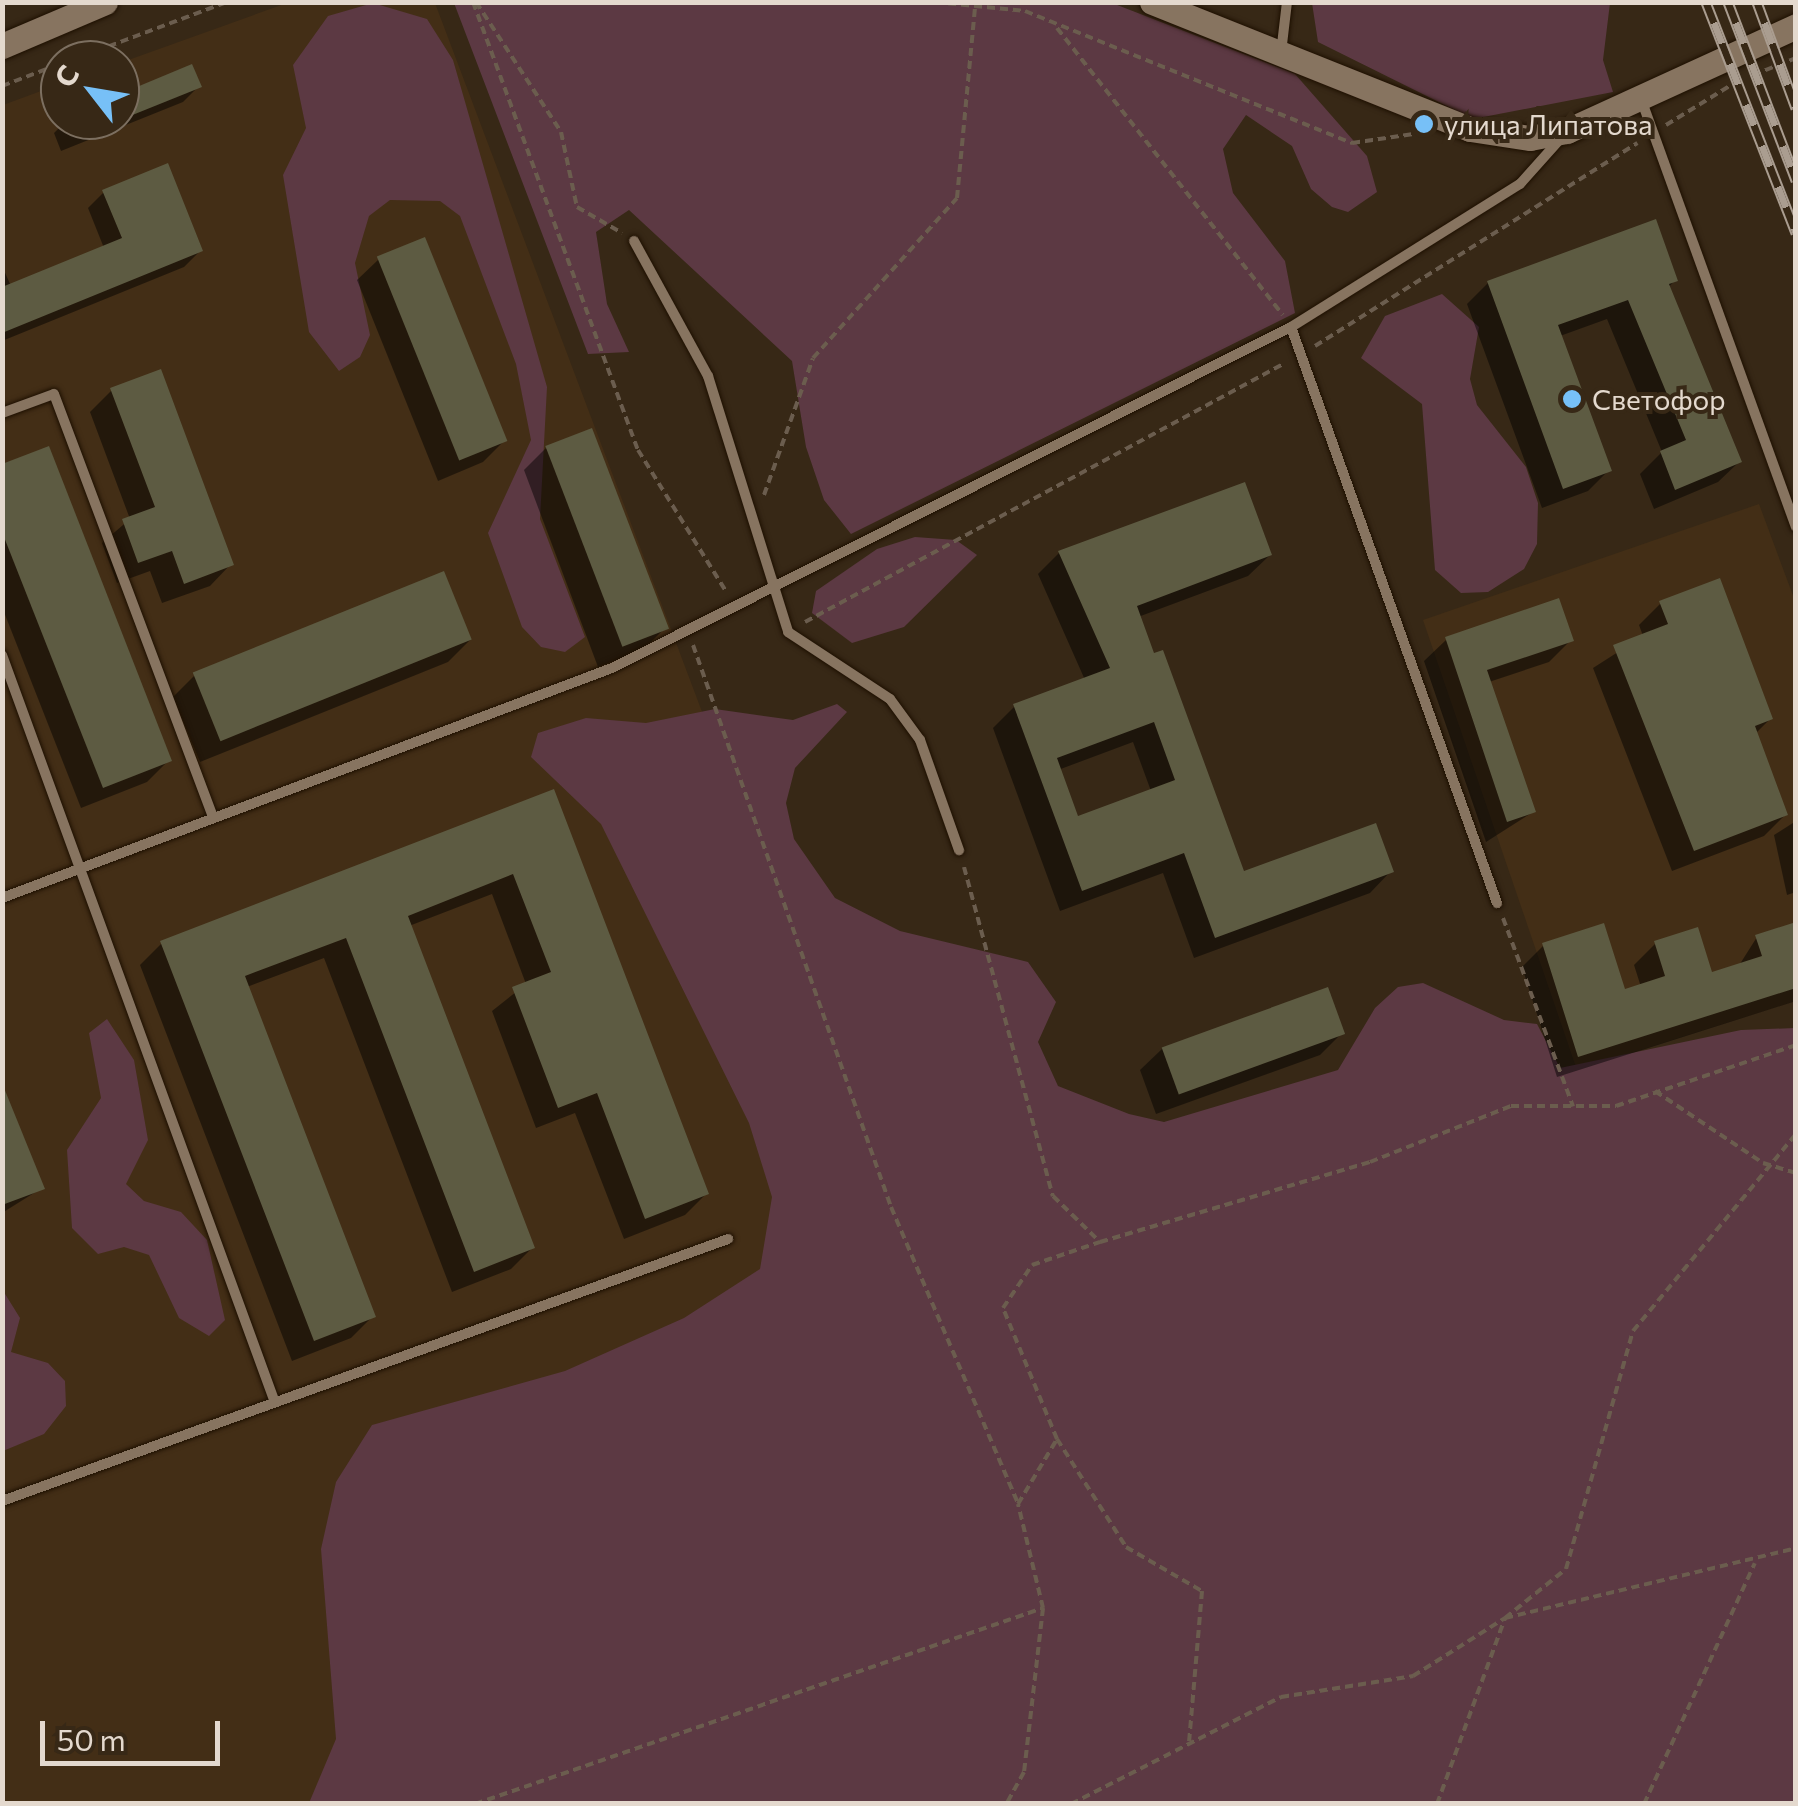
<!DOCTYPE html>
<html>
<head>
<meta charset="utf-8">
<style>
	body { margin:0 }
	#map { position:relative; width:1798px; height:1806px; overflow:hidden; background:#372816; font-family:Commissioner,sans-serif }
	div>[style] { position:absolute }
	[style*='--x'] { left:calc(var(--x)*1px); top:calc(var(--y)*1px); width:calc(var(--w)*1px); rotate:calc(var(--a)*1deg) }
	.built>* { inset:0; background:#432e16 }
	.green>* { inset:0; background:#5c3943 }
	.shadow>* { inset:0; background:#0007 }
	.building>* { inset:0; background:#5d5b42; transform-origin:0 0 }
	.path>* { height:4px; margin-top:-2px; transform-origin:0; background:repeating-linear-gradient(90deg,#6b5d4e 0 8px,transparent 0 13px) }
	.roads { filter:drop-shadow(0 0 2px #1e1001) drop-shadow(0 0 2px #1e1001) }
	.service>* { height:10px; margin:-5px; padding:0 5px; transform-origin:5px; border-radius:5px; background:#877460 }
	.tertiary>* { height:25px; margin:-12.5px; padding:0 12.5px; transform-origin:12.5px; border-radius:12.5px; background:#877460 }
	.rail>* { height:11px; margin-top:-5.5px; transform-origin:0; background:repeating-linear-gradient(90deg,#372816 0 22px,#aa9d90 0 44px); box-sizing:border-box; border-block:2px solid #aa9d90 }
	.dots>* { width:28px; height:28px; translate:-50% -50%; box-sizing:border-box; border:5px solid #372816; border-radius:50% }
	span { translate:-50% -50%; white-space:nowrap; text-align:center; line-height:1.15; -webkit-text-stroke:8px #372816; paint-order:stroke }
	.poi-label { font-size:28px; color:#e4d9ce }
	.left { translate:0 -50%; text-align:left }
	.frame { position:absolute; inset:0; border:5px solid #e4d9ce; pointer-events:none }
	.north { position:absolute; left:40px; top:40px; width:100px; height:100px; box-sizing:border-box; background:#372816; border:2px solid #7c6f60; border-radius:50%; rotate:301deg; font-size:28px; font-weight:700; line-height:40px; text-align:center; color:#e4d9ce }
	.north::after { content:''; display:block; margin:auto; width:35px; height:45px; background:#77c0f7; clip-path:polygon(50% 0,100% 100%,50% 72%,0 100%) }
	.scale { position:absolute; left:40px; top:1721px; width:180px; height:45px; box-sizing:border-box; border:5px solid #e4d9ce; border-top:0; padding-left:12px; font-size:30px; line-height:35px; white-space:nowrap; color:#e4d9ce; -webkit-text-stroke:8px #372816; paint-order:stroke }
</style>
</head>
<body>
<div id="map">
	<div class="built">
		<i style="clip-path:polygon(287px 3px,435px 3px,1034px 1593px,415px 1803px,3px 1804px,3px 105px,60px 84px,60px 120px,120px 120px,120px 63px)"></i>
		<i style="clip-path:polygon(1759px 504px,1795px 601px,1795px 1001px,1577px 1070px,1423px 620px)"></i>
	</div>
	<div class="green">
		<i style="clip-path:polygon(373px 3px,427px 19px,453px 60px,547px 387px,540px 519px,585px 637px,565px 652px,541px 647px,522px 627px,488px 533px,531px 440px,516px 364px,460px 216px,440px 201px,390px 200px,369px 216px,355px 263px,370px 335px,360px 357px,339px 371px,309px 332px,283px 175px,306px 128px,293px 65px,328px 16px)"></i>
		<i style="clip-path:polygon(454px 3px,1112px 3px,1295px 74px,1367px 156px,1377px 192px,1348px 212px,1332px 207px,1311px 189px,1292px 146px,1246px 115px,1223px 149px,1233px 193px,1285px 261px,1295px 313px,851px 534px,824px 500px,806px 447px,792px 361px,629px 210px,596px 232px,607px 304px,629px 352px,588px 354px)"></i>
		<i style="clip-path:polygon(1312px 3px,1610px 3px,1603px 60px,1613px 92px,1473px 119px,1318px 42px)"></i>
		<i style="clip-path:polygon(1442px 294px,1479px 327px,1470px 379px,1477px 405px,1526px 467px,1538px 503px,1537px 544px,1524px 569px,1488px 592px,1461px 593px,1435px 570px,1422px 404px,1361px 358px,1385px 316px)"></i>
		<i style="clip-path:polygon(915px 537px,956px 540px,977px 555px,904px 627px,852px 643px,812px 613px,816px 591px,877px 549px)"></i>
		<i style="clip-path:polygon(837px 704px,847px 712px,795px 768px,786px 803px,794px 839px,835px 898px,900px 931px,1028px 962px,1056px 1002px,1038px 1042px,1058px 1086px,1129px 1114px,1164px 1122px,1338px 1070px,1375px 1008px,1398px 987px,1423px 983px,1504px 1020px,1537px 1024px,1560px 1068px,1741px 1030px,1795px 1028px,1795px 1803px,309px 1803px,336px 1739px,321px 1549px,336px 1482px,372px 1425px,565px 1371px,684px 1318px,760px 1269px,772px 1197px,749px 1123px,601px 824px,531px 757px,538px 733px,586px 718px,646px 723px,715px 709px,793px 720px)"></i>
		<i style="clip-path:polygon(107px 1019px,134px 1060px,148px 1140px,126px 1184px,144px 1201px,181px 1212px,207px 1240px,225px 1320px,209px 1336px,179px 1318px,149px 1255px,124px 1247px,98px 1254px,72px 1228px,67px 1150px,101px 1098px,89px 1033px)"></i>
		<i style="clip-path:polygon(2px 1289px,20px 1318px,11px 1352px,48px 1363px,65px 1381px,66px 1406px,44px 1434px,3px 1451px)"></i>
	</div>
	<div class="shadow">
		<i style="clip-path:polygon(199px 86px,183px 102px,61px 151px,54px 133px,67px 120px,120px 120px,120px 97px)"></i>
		<i style="clip-path:polygon(104px 192px,200px 251px,184px 267px,2px 341px,2px 266px,11px 286px,104px 248px,88px 208px)"></i>
		<i style="clip-path:polygon(379px 259px,504px 441px,483px 462px,438px 481px,357px 280px)"></i>
		<i style="clip-path:polygon(1675px 280px,1668px 288px,1739px 462px,1718px 482px,1654px 509px,1640px 474px,1662px 452px,1607px 319px,1560px 336px,1609px 470px,1588px 491px,1542px 508px,1467px 304px,1488px 283px)"></i>
		<i style="clip-path:polygon(112px 390px,231px 564px,210px 586px,162px 603px,150px 571px,117px 583px,102px 543px,130px 519px,90px 412px)"></i>
		<i style="clip-path:polygon(546px 448px,665px 628px,643px 650px,598px 667px,524px 470px)"></i>
		<i style="clip-path:polygon(2px 467px,169px 760px,147px 782px,81px 808px,2px 607px)"></i>
		<i style="clip-path:polygon(evenodd,1059px 553px,1270px 555px,1248px 576px,1138px 617px,1243px 874px,1391px 871px,1370px 893px,1194px 958px,1163px 873px,1060px 911px,993px 728px,1015px 706px,1085px 680px,1038px 574px,1059px 553px,1133px 742px,1151px 791px,1076px 819px,1058px 770px,1133px 742px)"></i>
		<i style="clip-path:polygon(1661px 603px,1770px 719px,1755px 734px,1785px 815px,1764px 836px,1672px 871px,1593px 668px,1643px 636px,1639px 625px)"></i>
		<i style="clip-path:polygon(470px 640px,448px 662px,200px 762px,173px 697px,195px 675px)"></i>
		<i style="clip-path:polygon(1446px 640px,1571px 640px,1549px 662px,1489px 682px,1533px 812px,1486px 842px,1424px 661px)"></i>
		<i style="clip-path:polygon(553px 792px,707px 1193px,685px 1215px,624px 1239px,575px 1113px,536px 1128px,492px 1011px,526px 984px,492px 894px,409px 926px,532px 1248px,511px 1269px,452px 1292px,324px 958px,247px 987px,373px 1316px,351px 1338px,292px 1361px,140px 965px,162px 943px)"></i>
		<i style="clip-path:polygon(1796px 821px,1796px 892px,1787px 895px,1774px 835px)"></i>
		<i style="clip-path:polygon(1796px 925px,1796px 1001px,1557px 1077px,1522px 967px,1544px 945px,1623px 992px,1641px 987px,1634px 965px,1656px 943px,1710px 975px,1738px 967px,1757px 937px)"></i>
		<i style="clip-path:polygon(1342px 1033px,1320px 1055px,1156px 1114px,1140px 1070px,1162px 1049px)"></i>
		<i style="clip-path:polygon(2px 1089px,42px 1188px,2px 1213px)"></i>
	</div>
	<div class="building">
		<i style="clip-path:polygon(192px 64px,202px 87px,120px 120px,120px 94px)"></i>
		<i style="clip-path:polygon(168px 163px,203px 251px,2px 333px,2px 287px,122px 238px,102px 190px)"></i>
		<i style="clip-path:polygon(1656px 219px,1678px 281px,1669px 284px,1742px 462px,1675px 490px,1660px 451px,1686px 440px,1628px 300px,1558px 325px,1612px 471px,1563px 489px,1487px 281px)"></i>
		<i style="left:425px;top:237px;width:220px;height:52px;rotate:68deg"></i>
		<i style="clip-path:polygon(161px 369px,234px 565px,184px 584px,172px 551px,138px 563px,122px 519px,155px 507px,110px 388px)"></i>
		<i style="left:592px;top:428px;width:215px;height:50px;rotate:69deg"></i>
		<i style="clip-path:polygon(49px 446px,172px 761px,103px 788px,2px 532px,2px 464px)"></i>
		<i style="clip-path:polygon(evenodd,1245px 482px,1272px 555px,1137px 606px,1154px 653px,1163px 650px,1244px 871px,1376px 823px,1394px 872px,1215px 938px,1184px 853px,1082px 891px,1013px 704px,1110px 668px,1058px 551px,1245px 482px,1154px 722px,1175px 780px,1078px 816px,1057px 758px,1154px 722px)"></i>
		<i style="left:444px;top:571px;width:74px;height:271px;rotate:68deg"></i>
		<i style="clip-path:polygon(1720px 578px,1773px 719px,1755px 726px,1788px 815px,1694px 851px,1613px 645px,1668px 624px,1659px 601px)"></i>
		<i style="clip-path:polygon(1559px 598px,1574px 641px,1487px 670px,1536px 812px,1507px 822px,1445px 637px)"></i>
		<i style="clip-path:polygon(554px 789px,709px 1194px,645px 1219px,597px 1093px,558px 1108px,512px 987px,551px 972px,513px 874px,408px 916px,535px 1248px,474px 1272px,346px 938px,245px 976px,376px 1317px,314px 1341px,160px 941px)"></i>
		<i style="clip-path:polygon(1796px 922px,1796px 988px,1578px 1057px,1542px 943px,1604px 923px,1625px 989px,1665px 976px,1654px 941px,1698px 927px,1712px 972px,1762px 956px,1755px 935px)"></i>
		<i style="left:1328px;top:987px;width:50px;height:177px;rotate:70deg"></i>
		<i style="clip-path:polygon(2px 1083px,45px 1189px,2px 1205px)"></i>
	</div>
	<div class="path">
		<i style="--x:473;--y:2;--w:477;--a:69.8"></i>
		<i style="--x:638;--y:450;--w:168;--a:58.1"></i>
		<i style="--x:476;--y:2;--w:155;--a:56.8"></i>
		<i style="--x:561;--y:132;--w:77;--a:78"></i>
		<i style="--x:577;--y:207;--w:52;--a:30"></i>
		<i style="--x:935;--y:2;--w:90;--a:5.7"></i>
		<i style="--x:1025;--y:11;--w:353;--a:22"></i>
		<i style="--x:1352;--y:143;--w:62;--a:-8.4"></i>
		<i style="--x:1057;--y:28;--w:365;--a:51.8"></i>
		<i style="--x:72;--y:60;--w:165;--a:-20.5"></i>
		<i style="--x:1753;--y:75;--w:46;--a:-21.6"></i>
		<i style="--x:2;--y:86;--w:62;--a:-20.8"></i>
		<i style="--x:1666;--y:125;--w:76;--a:-31.6"></i>
		<i style="--x:1315;--y:346;--w:381;--a:-32.2"></i>
		<i style="--x:764;--y:495;--w:145;--a:-70.3"></i>
		<i style="--x:813;--y:358;--w:215;--a:-48"></i>
		<i style="--x:957;--y:198;--w:193;--a:-84.6"></i>
		<i style="--x:805;--y:622;--w:545;--a:-28.35"></i>
		<i style="--x:693;--y:645;--w:596;--a:70.59"></i>
		<i style="--x:891;--y:1207;--w:323;--a:66.8"></i>
		<i style="--x:964;--y:867;--w:341;--a:74.9"></i>
		<i style="--x:1053;--y:1196;--w:66;--a:44.4"></i>
		<i style="--x:1100;--y:1242;--w:282;--a:-16.5"></i>
		<i style="--x:1370;--y:1162;--w:152;--a:-21.7"></i>
		<i style="--x:1511;--y:1106;--w:105;--a:0"></i>
		<i style="--x:1616;--y:1106;--w:190;--a:-18.7"></i>
		<i style="--x:1503;--y:918;--w:201;--a:69.6"></i>
		<i style="--x:1655;--y:1091;--w:130;--a:33.7"></i>
		<i style="--x:1763;--y:1163;--w:34;--a:17"></i>
		<i style="--x:1057;--y:1439;--w:128;--a:57.4"></i>
		<i style="--x:1126;--y:1547;--w:88;--a:30.1"></i>
		<i style="--x:1202;--y:1591;--w:154;--a:94.9"></i>
		<i style="--x:1043;--y:1608;--w:107;--a:-103.5"></i>
		<i style="--x:1018;--y:1504;--w:76;--a:-59"></i>
		<i style="--x:1057;--y:1439;--w:142;--a:-112.4"></i>
		<i style="--x:1003;--y:1308;--w:52;--a:-56"></i>
		<i style="--x:1032;--y:1265;--w:72;--a:-18.7"></i>
		<i style="--x:475;--y:1804;--w:601;--a:-19.04"></i>
		<i style="--x:1043;--y:1608;--w:165;--a:96.6"></i>
		<i style="--x:1024;--y:1772;--w:37;--a:119"></i>
		<i style="--x:1071;--y:1804;--w:236;--a:-27"></i>
		<i style="--x:1281;--y:1697;--w:134;--a:-9"></i>
		<i style="--x:1413;--y:1676;--w:109;--a:-32.2"></i>
		<i style="--x:1505;--y:1618;--w:299;--a:-13.5"></i>
		<i style="--x:1437;--y:1804;--w:198;--a:-69.9"></i>
		<i style="--x:1505;--y:1618;--w:78;--a:-38.8"></i>
		<i style="--x:1566;--y:1569;--w:247;--a:-74.3"></i>
		<i style="--x:1633;--y:1331;--w:256;--a:-50.4"></i>
		<i style="--x:1644;--y:1804;--w:265;--a:-65.3"></i>
	</div>
	<div class="roads">
		<div class="service">
			<i style="--x:1281;--y:53;--w:51;--a:-83.3"></i>
			<i style="--x:1641;--y:99;--w:455;--a:70.1"></i>
			<i style="--x:634;--y:241;--w:154;--a:61.3"></i>
			<i style="--x:708;--y:376;--w:268;--a:72.6"></i>
			<i style="--x:788;--y:632;--w:122;--a:33.3"></i>
			<i style="--x:890;--y:699;--w:51;--a:53.8"></i>
			<i style="--x:920;--y:740;--w:117;--a:70.5"></i>
			<i style="--x:1291;--y:327;--w:612;--a:70.32"></i>
			<i style="--x:2;--y:413;--w:55;--a:-20.1"></i>
			<i style="--x:54;--y:394;--w:453;--a:69.4"></i>
			<i style="--x:2;--y:655;--w:793;--a:69.94"></i>
			<i style="--x:2;--y:898;--w:652;--a:-20.66"></i>
			<i style="--x:612;--y:668;--w:760;--a:-26.67"></i>
			<i style="--x:1291;--y:327;--w:270;--a:-32"></i>
			<i style="--x:1520;--y:184;--w:63;--a:-48.2"></i>
			<i style="--x:2;--y:1501;--w:772;--a:-19.84"></i>
		</div>
		<div class="tertiary">
			<i style="--x:1152;--y:2;--w:342;--a:21.8"></i>
			<i style="--x:1470;--y:129;--w:61;--a:8.5"></i>
			<i style="--x:1530;--y:138;--w:38;--a:-11"></i>
			<i style="--x:1567;--y:131;--w:252;--a:-24.6"></i>
			<i style="--x:2;--y:46;--w:112;--a:-23.1"></i>
		</div>
	</div>
	<div class="rail">
		<i style="--x:1706;--y:2;--w:248;--a:68.7"></i>
		<i style="--x:1728;--y:2;--w:191;--a:69.1"></i>
		<i style="--x:1757;--y:2;--w:113;--a:69.8"></i>
	</div>
	<div class="dots">
		<i style="left:1424px;top:124px;background:#77c0f7"></i>
		<i style="left:1572px;top:399px;background:#77c0f7"></i>
	</div>
	<div class="poi-label">
		<span class="left" style="left:1444px;top:124px">улица Липатова</span>
		<span class="left" style="left:1592px;top:399px">Светофор</span>
	</div>
	<div class="frame"></div>
	<div class="north">С</div>
	<div class="scale">50 m</div>
</div>
</body>
</html>
